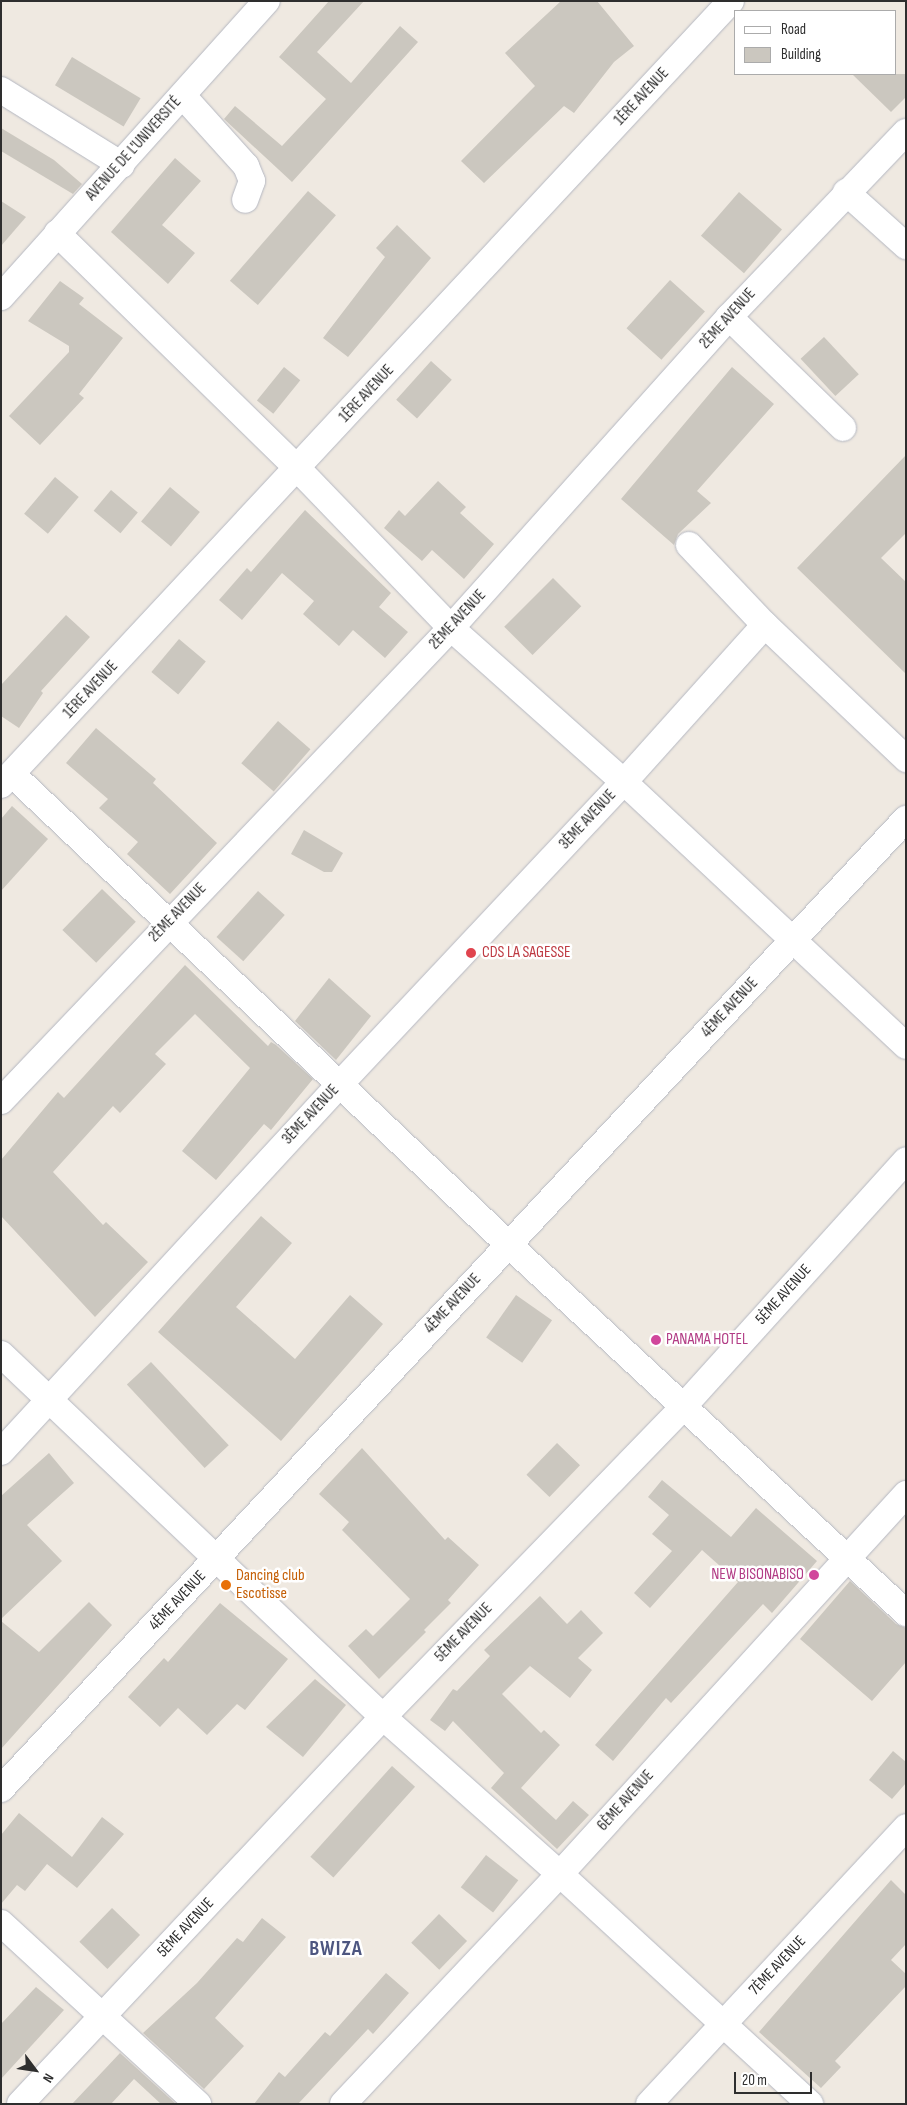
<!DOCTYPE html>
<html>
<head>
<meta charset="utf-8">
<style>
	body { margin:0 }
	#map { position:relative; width:907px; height:2105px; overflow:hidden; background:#efe9e1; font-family:"Sofia Sans Condensed",sans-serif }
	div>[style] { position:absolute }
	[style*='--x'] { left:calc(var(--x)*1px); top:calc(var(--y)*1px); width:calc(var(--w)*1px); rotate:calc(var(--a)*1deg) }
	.building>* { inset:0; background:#cbc7bf; transform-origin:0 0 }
	.roads { filter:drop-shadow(0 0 1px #b4b7c1) drop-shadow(0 0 1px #b4b7c1) }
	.minor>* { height:26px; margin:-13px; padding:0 13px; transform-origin:13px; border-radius:13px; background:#fff }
	.dots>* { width:14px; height:14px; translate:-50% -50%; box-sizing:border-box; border:2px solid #fff; border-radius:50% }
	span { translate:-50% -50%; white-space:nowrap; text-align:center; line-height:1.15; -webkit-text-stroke:5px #fff; paint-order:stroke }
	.street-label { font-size:16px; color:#2e2e2e }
	.health-label { font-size:16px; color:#be3a42 }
	.left { translate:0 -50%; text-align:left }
	.hotel-label { font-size:16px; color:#b23c85 }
	.right { translate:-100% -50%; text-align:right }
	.food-label { font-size:16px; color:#c56008 }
	.district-label { font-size:21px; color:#4d5680; font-weight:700; letter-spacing:1px }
	.frame { position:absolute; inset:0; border:2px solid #2e2e2e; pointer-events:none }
	.legend { position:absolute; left:734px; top:10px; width:162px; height:65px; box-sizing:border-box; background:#fff; border:1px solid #ababab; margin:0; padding:6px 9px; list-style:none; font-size:15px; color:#2e2e2e }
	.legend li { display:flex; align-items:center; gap:10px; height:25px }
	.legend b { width:25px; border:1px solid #ababab }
	.north { position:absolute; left:10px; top:2045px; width:50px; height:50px; -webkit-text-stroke:4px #fff; paint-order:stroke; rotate:121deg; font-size:14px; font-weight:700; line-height:20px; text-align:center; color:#2e2e2e }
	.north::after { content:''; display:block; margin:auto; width:18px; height:22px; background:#2e2e2e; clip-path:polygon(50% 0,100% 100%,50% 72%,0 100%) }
	.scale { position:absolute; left:734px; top:2072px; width:78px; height:22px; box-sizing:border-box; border:2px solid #2e2e2e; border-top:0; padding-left:6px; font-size:15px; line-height:18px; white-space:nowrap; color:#2e2e2e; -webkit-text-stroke:4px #fff; paint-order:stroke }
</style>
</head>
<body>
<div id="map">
	<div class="building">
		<i style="clip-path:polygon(329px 1px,364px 1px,317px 52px,351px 83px,400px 26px,418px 42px,292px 182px,224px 119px,235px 106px,282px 146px,326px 99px,279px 57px)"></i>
		<i style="clip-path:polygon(561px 1px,597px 1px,634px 46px,614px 62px,574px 113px,564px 106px,484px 183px,461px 161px,535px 86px,505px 53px)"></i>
		<i style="left:72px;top:57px;width:80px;height:33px;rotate:31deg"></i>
		<i style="clip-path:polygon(852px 74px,906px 74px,906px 97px,891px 112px)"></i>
		<i style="clip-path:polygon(1px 128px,54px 160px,82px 184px,73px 194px,1px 151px)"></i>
		<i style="clip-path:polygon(175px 158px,201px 181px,162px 225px,195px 253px,168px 284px,111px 232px)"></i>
		<i style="left:308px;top:191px;width:37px;height:119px;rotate:41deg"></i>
		<i style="left:739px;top:192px;width:57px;height:58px;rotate:41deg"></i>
		<i style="clip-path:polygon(1px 201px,26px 217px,1px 246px)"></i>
		<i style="clip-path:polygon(397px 225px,431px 258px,348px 357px,323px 338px,385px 257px,376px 248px)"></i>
		<i style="left:670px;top:280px;width:47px;height:65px;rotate:42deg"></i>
		<i style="clip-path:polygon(60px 281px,84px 298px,79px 304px,123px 338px,79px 394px,84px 398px,40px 445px,9px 416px,69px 352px,69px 346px,28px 321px)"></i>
		<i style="left:824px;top:337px;width:51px;height:32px;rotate:47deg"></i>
		<i style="left:431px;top:361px;width:28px;height:52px;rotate:42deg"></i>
		<i style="left:284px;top:367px;width:21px;height:43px;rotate:39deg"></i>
		<i style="clip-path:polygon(732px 367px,774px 404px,697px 491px,711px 503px,678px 534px,674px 545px,621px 499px)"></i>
		<i style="clip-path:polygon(906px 455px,906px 533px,881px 558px,906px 582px,906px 674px,797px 568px)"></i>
		<i style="left:55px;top:477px;width:31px;height:48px;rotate:40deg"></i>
		<i style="clip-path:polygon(438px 481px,466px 507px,460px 513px,494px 544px,464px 579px,432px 550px,422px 561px,384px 528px,399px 510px,405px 516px)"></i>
		<i style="left:170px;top:487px;width:39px;height:45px;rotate:40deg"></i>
		<i style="left:111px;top:490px;width:35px;height:27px;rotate:40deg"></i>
		<i style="clip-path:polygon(305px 510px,391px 593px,379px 607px,408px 632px,385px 658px,353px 630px,339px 646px,303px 614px,314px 601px,282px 573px,242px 620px,219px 600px,247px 568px,251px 572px)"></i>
		<i style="left:553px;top:578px;width:40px;height:69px;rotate:45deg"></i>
		<i style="clip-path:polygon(66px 615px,90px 637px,41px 691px,43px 693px,19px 728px,1px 716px,1px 685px)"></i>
		<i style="left:179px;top:639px;width:35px;height:43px;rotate:40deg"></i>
		<i style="left:278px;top:721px;width:43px;height:56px;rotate:41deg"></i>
		<i style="clip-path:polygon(96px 728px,156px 779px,153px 783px,217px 843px,170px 894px,127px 854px,138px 842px,99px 808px,108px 799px,66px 763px)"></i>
		<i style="clip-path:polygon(12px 806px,48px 839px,1px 891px,1px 819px)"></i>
		<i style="clip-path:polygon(304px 830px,343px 853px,332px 872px,324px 872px,291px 854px)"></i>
		<i style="left:102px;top:889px;width:47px;height:57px;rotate:44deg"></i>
		<i style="left:258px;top:891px;width:36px;height:62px;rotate:42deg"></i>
		<i style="clip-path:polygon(185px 965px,268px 1046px,271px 1042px,276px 1045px,313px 1079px,271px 1130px,264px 1124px,216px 1180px,182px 1151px,250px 1068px,195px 1014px,155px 1054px,166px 1064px,120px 1113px,113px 1106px,53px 1172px,103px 1225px,106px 1222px,148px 1262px,95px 1317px,1px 1216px,1px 1160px,58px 1092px,64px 1098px)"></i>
		<i style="clip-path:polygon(329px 978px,371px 1016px,336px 1060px,295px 1021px)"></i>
		<i style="clip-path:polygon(261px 1216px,292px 1243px,236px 1307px,295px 1359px,350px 1295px,383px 1324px,281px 1441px,158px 1332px)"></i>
		<i style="left:516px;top:1295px;width:44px;height:52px;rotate:35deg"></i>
		<i style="left:151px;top:1362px;width:114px;height:33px;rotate:47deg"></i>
		<i style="left:557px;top:1443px;width:32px;height:44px;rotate:44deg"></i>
		<i style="clip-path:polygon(362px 1448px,445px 1540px,448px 1537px,479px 1565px,448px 1600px,451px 1603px,424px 1630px,426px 1632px,379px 1679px,348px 1646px,366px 1629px,373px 1636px,410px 1599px,342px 1530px,349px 1522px,319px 1494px)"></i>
		<i style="clip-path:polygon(49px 1453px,74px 1483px,27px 1525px,62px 1561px,1px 1619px,1px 1496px)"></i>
		<i style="clip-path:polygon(662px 1480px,731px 1537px,756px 1508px,817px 1561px,772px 1613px,763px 1604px,671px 1703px,666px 1698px,613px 1761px,595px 1745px,738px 1582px,702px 1550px,650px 1608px,634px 1593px,672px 1551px,652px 1534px,669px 1515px,648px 1497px)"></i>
		<i style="clip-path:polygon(850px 1581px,896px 1624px,906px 1628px,906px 1662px,872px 1701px,800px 1639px)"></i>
		<i style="clip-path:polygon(540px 1596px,567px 1624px,581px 1610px,603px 1633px,578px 1658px,592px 1670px,570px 1698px,530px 1666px,502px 1694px,541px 1733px,544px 1730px,560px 1745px,521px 1788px,556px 1820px,573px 1801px,589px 1815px,557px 1849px,491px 1788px,504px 1773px,453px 1721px,445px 1731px,430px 1720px,453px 1689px,457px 1691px,490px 1656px,484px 1650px)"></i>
		<i style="clip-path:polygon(89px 1602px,112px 1625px,1px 1749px,1px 1621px,39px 1652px)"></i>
		<i style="clip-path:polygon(220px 1603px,288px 1659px,245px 1710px,237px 1704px,207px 1735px,178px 1708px,160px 1727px,128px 1697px,164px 1658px,168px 1662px)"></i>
		<i style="clip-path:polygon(315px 1679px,346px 1705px,303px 1757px,266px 1727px)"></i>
		<i style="clip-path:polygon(893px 1751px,906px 1762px,906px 1783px,892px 1799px,869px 1780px)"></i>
		<i style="left:392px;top:1766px;width:31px;height:122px;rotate:42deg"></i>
		<i style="clip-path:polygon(19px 1813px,72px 1857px,102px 1817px,124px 1834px,77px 1888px,47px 1864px,25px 1891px,17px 1885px,1px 1904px,1px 1835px)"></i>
		<i style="left:486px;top:1855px;width:41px;height:41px;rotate:38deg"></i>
		<i style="clip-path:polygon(891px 1880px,906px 1895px,906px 1944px,891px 1960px,906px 1974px,906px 1986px,835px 2061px,841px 2067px,821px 2088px,759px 2032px)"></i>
		<i style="left:112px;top:1908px;width:39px;height:47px;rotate:44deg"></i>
		<i style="left:439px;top:1914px;width:39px;height:40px;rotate:44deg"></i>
		<i style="clip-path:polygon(262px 1918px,286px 1937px,215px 2018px,244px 2046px,204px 2089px,143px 2033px,197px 1983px,237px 1938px,243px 1942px)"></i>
		<i style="clip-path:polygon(386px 1973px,409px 1993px,373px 2034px,368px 2029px,298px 2104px,254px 2104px,279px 2072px,285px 2077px,325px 2032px,330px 2036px)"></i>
		<i style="clip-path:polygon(36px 1987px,64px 2010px,1px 2079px,1px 2024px)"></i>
		<i style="clip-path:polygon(120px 2053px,176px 2104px,161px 2104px,134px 2079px,111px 2104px,72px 2104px)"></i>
	</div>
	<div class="roads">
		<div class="minor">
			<i style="--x:1;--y:90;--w:142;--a:31.8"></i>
			<i style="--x:183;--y:96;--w:94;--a:48"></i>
			<i style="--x:246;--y:166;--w:16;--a:68"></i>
			<i style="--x:252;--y:181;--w:20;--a:110"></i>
			<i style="--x:846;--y:192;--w:81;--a:42"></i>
			<i style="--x:57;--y:233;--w:337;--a:44.4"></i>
			<i style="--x:298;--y:469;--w:221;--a:46.1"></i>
			<i style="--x:451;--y:628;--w:232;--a:41.7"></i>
			<i style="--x:624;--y:782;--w:386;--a:43.1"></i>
			<i style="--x:1;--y:297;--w:398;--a:-48.1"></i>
			<i style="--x:729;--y:317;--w:159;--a:44.2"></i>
			<i style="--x:689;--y:545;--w:110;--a:46.5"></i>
			<i style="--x:765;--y:625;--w:195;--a:43.5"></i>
			<i style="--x:12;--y:774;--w:683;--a:43.46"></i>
			<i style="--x:508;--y:1244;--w:543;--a:42.83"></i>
			<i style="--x:1;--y:785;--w:1071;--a:-47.04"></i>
			<i style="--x:1;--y:1101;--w:653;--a:-46.43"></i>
			<i style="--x:451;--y:628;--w:417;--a:-48.2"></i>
			<i style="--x:729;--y:317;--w:256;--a:-46.3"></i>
			<i style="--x:1;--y:1354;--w:527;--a:43.54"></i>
			<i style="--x:383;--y:1717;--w:237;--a:41.6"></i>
			<i style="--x:560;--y:1874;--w:340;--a:42.6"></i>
			<i style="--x:1;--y:1452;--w:502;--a:-47.34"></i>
			<i style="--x:341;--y:1083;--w:413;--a:-46.8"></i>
			<i style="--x:624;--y:782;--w:211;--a:-48.1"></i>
			<i style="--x:1;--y:1789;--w:1327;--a:-46.99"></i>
			<i style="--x:1;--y:1923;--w:268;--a:42.6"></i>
			<i style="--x:20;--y:2104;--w:531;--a:-46.83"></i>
			<i style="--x:383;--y:1717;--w:433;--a:-45.9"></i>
			<i style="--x:684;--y:1406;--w:331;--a:-47.9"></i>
			<i style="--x:343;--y:2104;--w:316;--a:-46.7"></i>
			<i style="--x:560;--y:1874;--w:514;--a:-47.68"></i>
			<i style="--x:649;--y:2104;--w:378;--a:-47.1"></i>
		</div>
	</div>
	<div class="dots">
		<i style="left:471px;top:953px;background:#e0444e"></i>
		<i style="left:656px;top:1340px;background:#d1479c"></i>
		<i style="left:814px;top:1575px;background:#d1479c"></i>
		<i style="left:226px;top:1585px;background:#e8710a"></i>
	</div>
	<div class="street-label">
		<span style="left:642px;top:97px;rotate:-47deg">1ÈRE AVENUE</span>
		<span style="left:134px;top:149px;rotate:-48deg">AVENUE DE L'UNIVERSITÉ</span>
		<span style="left:728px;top:319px;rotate:-48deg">2ÈME AVENUE</span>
		<span style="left:367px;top:394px;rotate:-47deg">1ÈRE AVENUE</span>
		<span style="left:458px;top:620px;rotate:-47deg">2ÈME AVENUE</span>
		<span style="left:91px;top:690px;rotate:-47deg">1ÈRE AVENUE</span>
		<span style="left:588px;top:820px;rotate:-47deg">3ÈME AVENUE</span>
		<span style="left:178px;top:913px;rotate:-46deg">2ÈME AVENUE</span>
		<span style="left:730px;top:1008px;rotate:-47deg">4ÈME AVENUE</span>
		<span style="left:311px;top:1115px;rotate:-47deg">3ÈME AVENUE</span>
		<span style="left:784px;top:1295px;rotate:-48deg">5ÈME AVENUE</span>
		<span style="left:453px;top:1304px;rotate:-47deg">4ÈME AVENUE</span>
		<span style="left:178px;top:1601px;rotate:-47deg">4ÈME AVENUE</span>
		<span style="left:464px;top:1633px;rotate:-46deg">5ÈME AVENUE</span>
		<span style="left:626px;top:1801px;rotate:-48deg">6ÈME AVENUE</span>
		<span style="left:186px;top:1928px;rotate:-47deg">5ÈME AVENUE</span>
		<span style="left:778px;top:1966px;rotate:-47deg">7ÈME AVENUE</span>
	</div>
	<div class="health-label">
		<span class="left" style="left:482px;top:953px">CDS LA SAGESSE</span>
	</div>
	<div class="hotel-label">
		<span class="left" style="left:666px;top:1340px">PANAMA HOTEL</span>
		<span class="right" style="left:804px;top:1575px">NEW BISONABISO</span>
	</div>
	<div class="food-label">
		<span class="left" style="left:236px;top:1585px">Dancing club<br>Escotisse</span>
	</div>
	<div class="district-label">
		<span style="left:336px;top:1949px">BWIZA</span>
	</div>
	<div class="frame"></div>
	<ul class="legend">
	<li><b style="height:6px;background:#fff"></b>Road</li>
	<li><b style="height:14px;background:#cbc7bf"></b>Building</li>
	</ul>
	<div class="north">N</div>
	<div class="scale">20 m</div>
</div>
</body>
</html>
